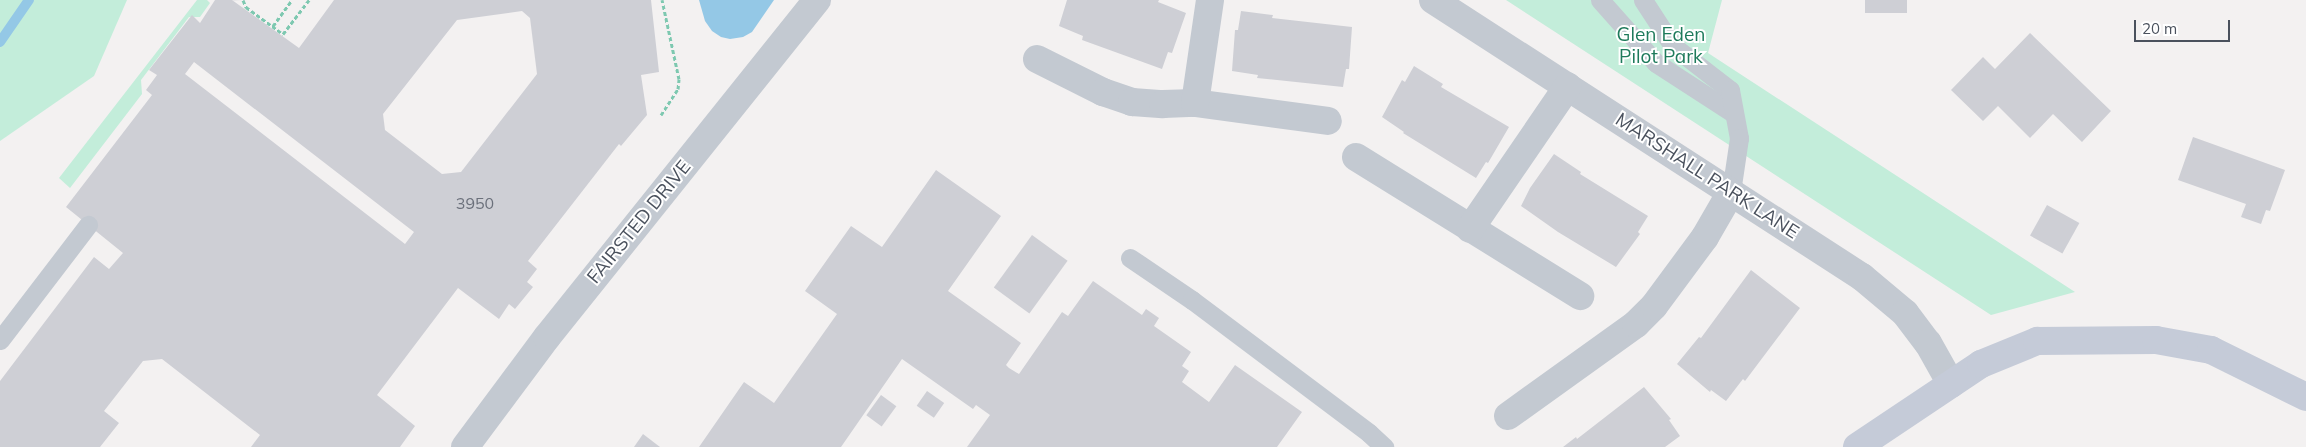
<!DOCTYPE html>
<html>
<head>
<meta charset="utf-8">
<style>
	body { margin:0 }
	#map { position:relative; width:2306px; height:447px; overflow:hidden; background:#f3f1f1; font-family:Mulish,sans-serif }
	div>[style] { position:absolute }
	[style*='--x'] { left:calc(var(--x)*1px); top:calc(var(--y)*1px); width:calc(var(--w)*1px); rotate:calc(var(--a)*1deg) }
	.green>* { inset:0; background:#c3edda }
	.water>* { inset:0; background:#94c8e6 }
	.stream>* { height:10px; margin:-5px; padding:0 5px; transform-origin:5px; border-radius:5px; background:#94c8e6 }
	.building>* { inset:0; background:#cecfd5; transform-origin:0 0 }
	.path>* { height:3px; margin-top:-1.5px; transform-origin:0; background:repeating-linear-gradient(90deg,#7dc8b0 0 4px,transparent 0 6.5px) }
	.lane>* { height:19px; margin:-9.5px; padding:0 9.5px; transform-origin:9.5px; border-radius:9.5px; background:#c3c9d1 }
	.street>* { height:28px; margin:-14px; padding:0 14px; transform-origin:14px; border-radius:14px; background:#c3c9d1 }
	.secondary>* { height:28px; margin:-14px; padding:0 14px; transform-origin:14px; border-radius:14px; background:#c5cbd8 }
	span { translate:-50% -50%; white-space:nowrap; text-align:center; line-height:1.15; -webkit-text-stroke:4px #fff; paint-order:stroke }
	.number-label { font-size:16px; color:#6b707b }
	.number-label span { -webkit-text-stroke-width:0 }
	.park-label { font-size:19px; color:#1e7a5b }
	.street-label { font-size:19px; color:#4a515d }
	.scale { position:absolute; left:2134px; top:20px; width:96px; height:22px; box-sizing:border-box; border:2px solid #4a515d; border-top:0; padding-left:6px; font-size:15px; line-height:18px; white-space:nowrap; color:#4a515d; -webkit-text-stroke:4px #fff; paint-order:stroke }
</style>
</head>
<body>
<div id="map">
	<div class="green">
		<i style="clip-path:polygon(0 0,127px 0,94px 76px,0 141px)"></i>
		<i style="clip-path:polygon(197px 0,207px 0,210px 3px,200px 17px,189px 17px,141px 80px,142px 94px,70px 188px,59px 178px)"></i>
		<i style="clip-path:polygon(1506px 0,1722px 0,1708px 53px,2075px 292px,1991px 315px)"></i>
	</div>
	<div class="water">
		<i style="clip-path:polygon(699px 0,774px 0,752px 32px,743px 37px,730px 39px,721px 37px,712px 31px,705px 21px)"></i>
	</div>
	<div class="stream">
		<i style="--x:0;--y:42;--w:51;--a:-55.4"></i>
	</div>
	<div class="building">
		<i style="clip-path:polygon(evenodd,215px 0,232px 0,299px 48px,334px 0,651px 0,659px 72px,641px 75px,647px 115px,621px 146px,619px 144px,528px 261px,537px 269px,527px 282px,533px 287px,515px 309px,509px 304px,499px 319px,458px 288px,377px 395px,415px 426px,400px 447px,251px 447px,260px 435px,162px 359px,143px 361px,104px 411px,119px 423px,100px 447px,0 447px,0 381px,94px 257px,109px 269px,123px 253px,66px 207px,152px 95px,146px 90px,157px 75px,149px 70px,192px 15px,200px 23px,215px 0,522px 11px,530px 18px,537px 74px,461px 172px,442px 174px,385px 130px,383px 114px,457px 20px,522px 11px,215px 0,194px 62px,414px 232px,405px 244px,185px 74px,194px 62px)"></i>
		<i style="clip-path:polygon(1067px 0,1159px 0,1158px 2px,1186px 13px,1172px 53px,1168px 52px,1162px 69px,1082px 40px,1083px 36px,1059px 26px)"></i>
		<i style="left:1865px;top:0;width:42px;height:13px"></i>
		<i style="clip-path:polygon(1241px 11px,1273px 15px,1272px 18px,1352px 27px,1349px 69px,1346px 69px,1343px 87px,1257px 78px,1258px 75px,1232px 71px,1235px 30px,1238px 30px)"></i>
		<i style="clip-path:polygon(2030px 33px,2111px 111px,2082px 142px,2053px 114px,2030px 138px,1998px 106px,1983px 121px,1951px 90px,1983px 57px,1995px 69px)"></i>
		<i style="clip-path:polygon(1414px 66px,1443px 84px,1441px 87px,1509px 127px,1488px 163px,1486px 162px,1476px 178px,1403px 133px,1404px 132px,1382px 117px,1402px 80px,1405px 82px)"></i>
		<i style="clip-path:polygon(2193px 137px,2285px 170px,2270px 211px,2266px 210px,2261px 224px,2241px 217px,2246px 204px,2178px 180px)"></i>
		<i style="clip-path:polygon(1554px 154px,1581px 172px,1580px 174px,1648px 216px,1638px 232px,1640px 234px,1616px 267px,1558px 232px,1521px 206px,1530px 188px)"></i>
		<i style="clip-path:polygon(936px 170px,1001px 216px,948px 291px,1021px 343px,1006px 365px,1009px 368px,1019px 374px,1062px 312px,1068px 316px,1093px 281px,1142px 315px,1146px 309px,1159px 318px,1154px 326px,1191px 352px,1182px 366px,1189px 371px,1182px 382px,1209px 402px,1235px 365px,1302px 412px,1277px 447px,967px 447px,990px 415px,976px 405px,973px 409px,902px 359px,841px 447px,699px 447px,744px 382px,774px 403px,837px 314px,805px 291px,829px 257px,851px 226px,882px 247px)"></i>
		<i style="left:2047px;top:205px;width:37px;height:35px;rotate:29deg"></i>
		<i style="left:1032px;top:235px;width:44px;height:65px;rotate:36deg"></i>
		<i style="clip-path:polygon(1751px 270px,1800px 308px,1745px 381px,1743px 379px,1726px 401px,1711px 390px,1710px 392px,1677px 364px,1699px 337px,1701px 338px)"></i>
		<i style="clip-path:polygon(1644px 387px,1671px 419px,1669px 420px,1680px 436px,1665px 447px,1563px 447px,1576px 437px,1577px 439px)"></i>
		<i style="left:927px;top:391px;width:21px;height:18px;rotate:35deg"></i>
		<i style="left:881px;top:395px;width:19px;height:25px;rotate:36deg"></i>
		<i style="clip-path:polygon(643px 434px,660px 447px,634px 447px)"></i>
	</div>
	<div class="path">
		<i style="--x:243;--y:0;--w:8;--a:67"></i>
		<i style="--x:246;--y:7;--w:46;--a:36.1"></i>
		<i style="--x:283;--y:34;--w:43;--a:-52.6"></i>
		<i style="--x:273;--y:26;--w:32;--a:-54"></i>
		<i style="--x:661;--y:115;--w:31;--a:-57"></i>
		<i style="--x:678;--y:89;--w:10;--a:-84"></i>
		<i style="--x:679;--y:79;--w:81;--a:-102.1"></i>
	</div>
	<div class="lane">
		<i style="--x:1600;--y:0;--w:84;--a:48.4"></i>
		<i style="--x:1656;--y:63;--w:92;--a:33"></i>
		<i style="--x:1643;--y:0;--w:55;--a:56.9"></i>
		<i style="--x:1673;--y:46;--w:72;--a:37.7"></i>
		<i style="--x:1730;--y:90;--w:49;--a:79.4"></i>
		<i style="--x:1739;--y:138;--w:55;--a:98.4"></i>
		<i style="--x:1130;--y:258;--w:75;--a:34.1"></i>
		<i style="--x:1192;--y:300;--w:221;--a:36.9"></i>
		<i style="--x:1369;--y:433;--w:21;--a:43"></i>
		<i style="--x:0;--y:340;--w:145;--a:-52.6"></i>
	</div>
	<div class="street">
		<i style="--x:1433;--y:0;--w:511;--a:32.85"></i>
		<i style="--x:1862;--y:277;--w:56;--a:39.9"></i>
		<i style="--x:1905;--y:313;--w:38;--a:53"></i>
		<i style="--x:1928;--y:343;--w:47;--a:60.7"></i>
		<i style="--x:1037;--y:59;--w:74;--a:26.6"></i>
		<i style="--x:1103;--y:92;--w:31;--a:19"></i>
		<i style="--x:1132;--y:102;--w:31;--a:4"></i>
		<i style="--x:1163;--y:104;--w:32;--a:-2"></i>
		<i style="--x:1195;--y:103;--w:134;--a:7.7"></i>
		<i style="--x:1195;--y:103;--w:104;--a:-81.7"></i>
		<i style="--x:1356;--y:157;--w:264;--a:31.8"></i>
		<i style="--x:1470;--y:229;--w:173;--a:-55.6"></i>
		<i style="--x:1508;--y:416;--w:158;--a:-35.7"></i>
		<i style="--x:1636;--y:324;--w:25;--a:-45"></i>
		<i style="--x:1654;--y:306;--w:86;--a:-53.5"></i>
		<i style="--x:1705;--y:237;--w:52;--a:-60"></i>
		<i style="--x:465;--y:447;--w:137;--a:-53.3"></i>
		<i style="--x:547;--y:337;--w:432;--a:-51.3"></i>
	</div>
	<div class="secondary">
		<i style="--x:1857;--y:447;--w:149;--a:-33.8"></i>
		<i style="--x:1981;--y:364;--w:61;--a:-22.3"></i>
		<i style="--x:2037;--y:341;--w:119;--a:-0.5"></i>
		<i style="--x:2156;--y:340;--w:56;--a:10.3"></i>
		<i style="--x:2211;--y:350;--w:106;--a:26.3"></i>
	</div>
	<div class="number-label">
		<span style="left:475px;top:203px">3950</span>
	</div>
	<div class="park-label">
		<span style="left:1661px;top:46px">Glen Eden<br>Pilot Park</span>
	</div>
	<div class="street-label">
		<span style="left:1707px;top:176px;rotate:33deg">MARSHALL PARK LANE</span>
		<span style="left:639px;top:222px;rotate:-51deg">FAIRSTED DRIVE</span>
	</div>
	<div class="scale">20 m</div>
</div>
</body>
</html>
